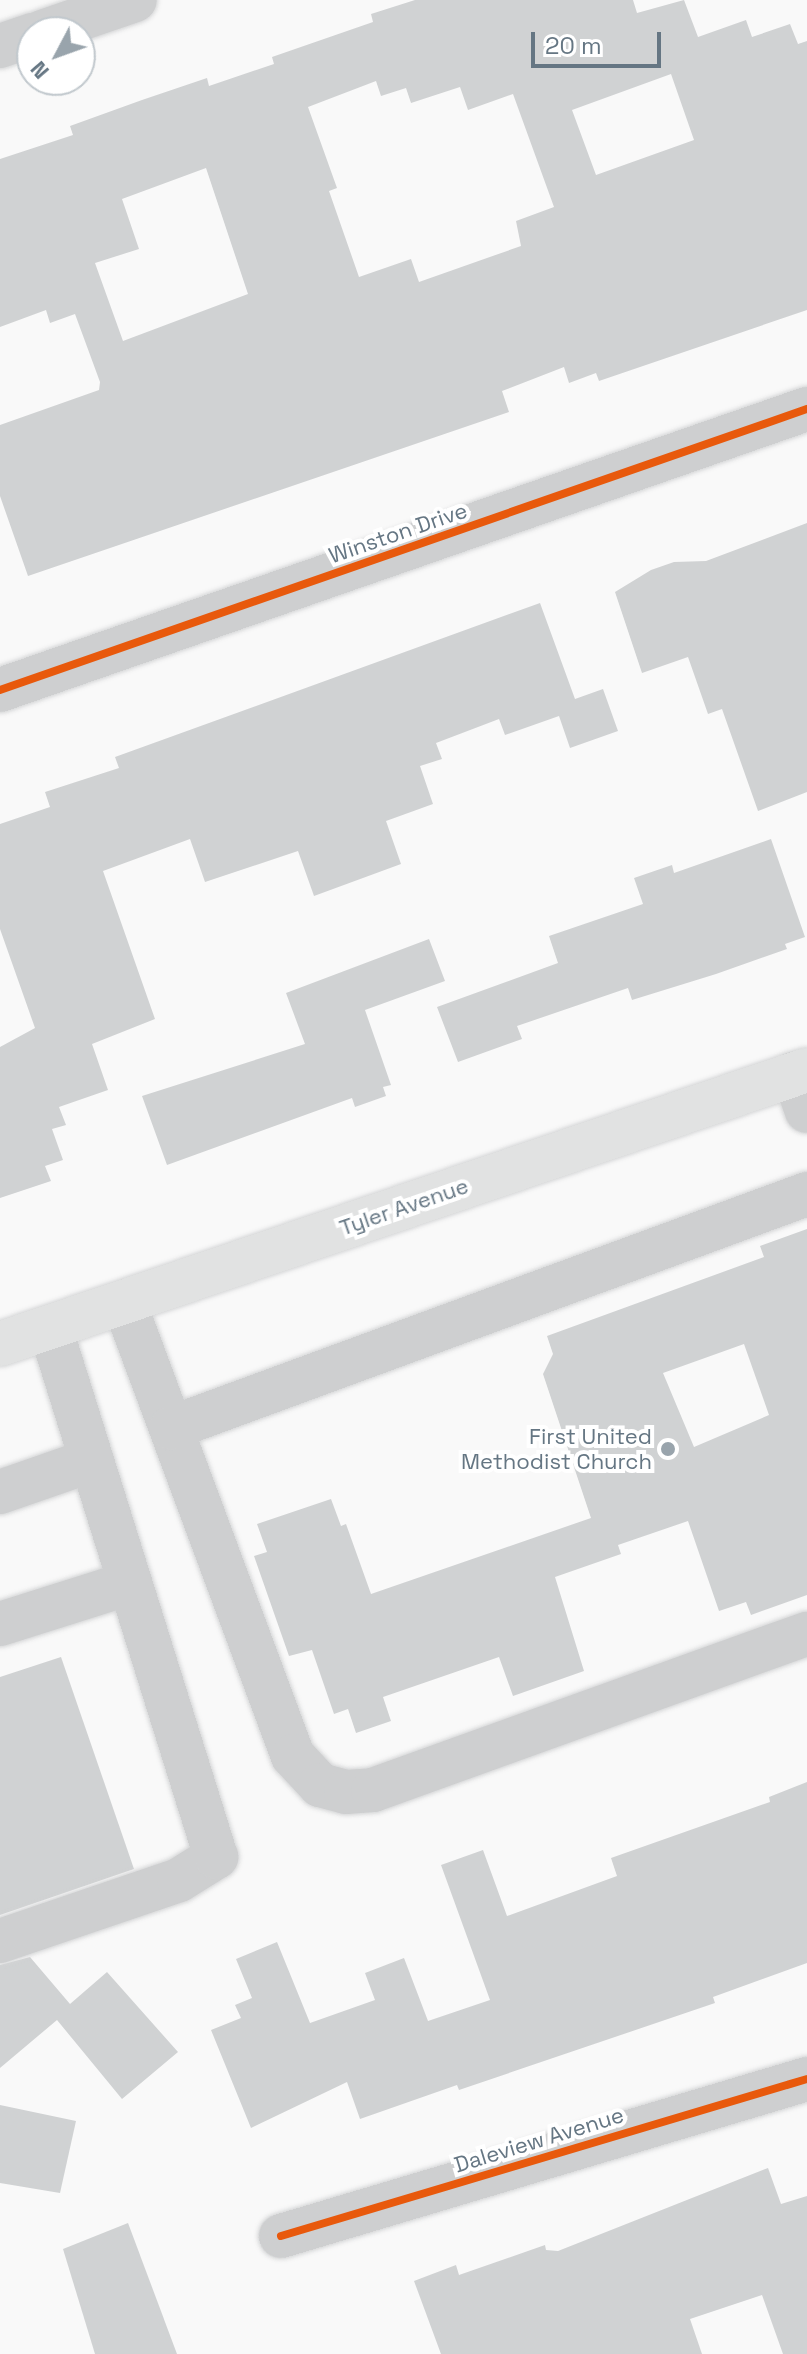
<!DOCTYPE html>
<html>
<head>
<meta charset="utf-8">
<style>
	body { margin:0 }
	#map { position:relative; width:807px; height:2354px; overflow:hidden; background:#f9f9f9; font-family:"Space Grotesk",sans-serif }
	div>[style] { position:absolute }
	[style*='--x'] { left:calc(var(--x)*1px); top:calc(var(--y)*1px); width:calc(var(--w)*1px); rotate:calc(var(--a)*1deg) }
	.building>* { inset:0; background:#d0d2d3 }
	.roads { filter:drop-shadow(0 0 2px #d5d6d7) drop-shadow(0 0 2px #d5d6d7) }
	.minor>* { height:44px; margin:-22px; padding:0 22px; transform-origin:22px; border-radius:22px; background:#cecfd0 }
	.major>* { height:44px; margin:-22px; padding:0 22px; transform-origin:22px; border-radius:22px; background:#e1e2e2 }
	.cycleway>* { height:8px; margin:-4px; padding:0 4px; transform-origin:4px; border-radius:4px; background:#e8590c }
	.dots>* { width:22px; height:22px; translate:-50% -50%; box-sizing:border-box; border:4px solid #fff; border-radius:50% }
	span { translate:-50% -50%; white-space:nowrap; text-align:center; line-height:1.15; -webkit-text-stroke:8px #fff; paint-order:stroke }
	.street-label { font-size:22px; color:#657683 }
	.poi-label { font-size:22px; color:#657683 }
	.right { translate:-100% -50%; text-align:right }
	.north { position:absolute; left:16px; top:16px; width:80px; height:80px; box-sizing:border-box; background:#fff; border:2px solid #c1c8cd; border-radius:50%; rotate:229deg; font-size:22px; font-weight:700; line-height:32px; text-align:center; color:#657683 }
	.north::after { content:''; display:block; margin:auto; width:28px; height:36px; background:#99a4ac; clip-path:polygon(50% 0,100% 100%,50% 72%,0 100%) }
	.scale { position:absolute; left:531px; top:32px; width:130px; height:36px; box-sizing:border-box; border:4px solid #657683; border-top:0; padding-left:10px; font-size:24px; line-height:28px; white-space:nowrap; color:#657683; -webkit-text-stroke:6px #fff; paint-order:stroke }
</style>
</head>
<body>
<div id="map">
	<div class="building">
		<i style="clip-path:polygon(evenodd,415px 0,633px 0,637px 13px,684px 0,698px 37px,746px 20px,752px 37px,790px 24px,798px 44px,807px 41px,807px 310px,599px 381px,596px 373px,569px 383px,564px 367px,502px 391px,509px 412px,28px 576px,0 496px,0 425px,99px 390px,100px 382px,75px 314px,50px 323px,46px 310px,0 327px,0 159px,73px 135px,70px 126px,142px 100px,207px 78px,209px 86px,274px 64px,272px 57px,373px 22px,371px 14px,415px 0,671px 74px,694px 140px,596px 175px,572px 110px,671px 74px,415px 0,376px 81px,381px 96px,406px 88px,411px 103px,460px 87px,468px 110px,513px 94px,554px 207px,516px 221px,521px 246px,419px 282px,411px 259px,359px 277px,329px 191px,337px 188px,308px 107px,376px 81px,415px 0,206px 168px,248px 294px,123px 341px,95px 263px,139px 249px,122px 199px,206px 168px)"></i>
		<i style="clip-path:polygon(807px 523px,807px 792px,758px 811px,722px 709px,708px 714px,688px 657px,642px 673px,615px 592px,651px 570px,674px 562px,706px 561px)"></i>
		<i style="clip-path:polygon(540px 603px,575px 699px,603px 689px,618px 731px,570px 748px,559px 716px,505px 735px,499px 719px,436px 743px,442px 759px,420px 766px,433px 804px,386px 821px,401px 864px,314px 896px,298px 851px,205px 882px,190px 839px,103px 871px,155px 1019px,92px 1044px,108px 1090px,59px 1107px,66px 1125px,52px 1129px,63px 1160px,45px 1166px,51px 1181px,0 1198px,0 1047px,35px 1028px,0 929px,0 824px,50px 807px,45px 792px,119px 768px,115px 757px)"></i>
		<i style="clip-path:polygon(771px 839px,805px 937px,785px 944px,787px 949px,716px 974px,632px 1000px,628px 988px,517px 1026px,522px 1039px,458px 1062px,437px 1007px,558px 963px,549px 936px,643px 904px,634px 878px,672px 865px,674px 873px)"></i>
		<i style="clip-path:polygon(429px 939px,445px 981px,365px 1010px,391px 1085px,383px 1087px,386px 1096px,355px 1107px,352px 1098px,167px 1165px,142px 1096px,305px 1044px,286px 993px)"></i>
		<i style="clip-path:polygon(evenodd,807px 1229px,807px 1595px,751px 1615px,746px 1602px,719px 1611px,688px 1521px,618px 1545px,621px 1554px,555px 1577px,584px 1671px,513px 1696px,499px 1657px,383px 1697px,391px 1721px,356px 1733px,348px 1709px,334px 1714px,312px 1650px,289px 1656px,254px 1556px,267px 1552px,257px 1524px,331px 1499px,341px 1526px,346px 1524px,371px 1594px,591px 1518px,543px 1374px,553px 1354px,547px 1336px,764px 1257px,760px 1246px,807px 1229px,744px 1344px,769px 1415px,694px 1447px,663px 1373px,744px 1344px)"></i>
		<i style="clip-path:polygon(61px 1657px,134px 1869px,0 1915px,0 1677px)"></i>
		<i style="clip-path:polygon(807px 1782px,807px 1963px,713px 1997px,715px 2003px,459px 2090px,457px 2085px,360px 2119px,347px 2082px,251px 2128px,211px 2030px,241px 2018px,235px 2005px,252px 1998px,236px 1959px,277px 1942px,310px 2023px,375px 2000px,365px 1973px,404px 1958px,428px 2021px,490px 2000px,441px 1865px,483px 1850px,507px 1916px,617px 1876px,611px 1858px,770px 1802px,769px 1797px)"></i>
		<i style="clip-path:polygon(30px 1957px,70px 2004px,107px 1972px,178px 2052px,122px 2099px,57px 2020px,0 2068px,0 1965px)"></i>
		<i style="clip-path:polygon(0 2105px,76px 2121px,60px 2193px,0 2183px)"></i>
		<i style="clip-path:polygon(768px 2168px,781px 2204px,807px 2196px,807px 2354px,783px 2354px,762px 2295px,690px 2319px,702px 2354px,441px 2354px,414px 2281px,456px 2265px,459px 2275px,545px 2245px,546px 2250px,558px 2251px)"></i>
		<i style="clip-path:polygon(128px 2223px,177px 2354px,95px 2354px,63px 2249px)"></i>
	</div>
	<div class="roads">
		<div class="minor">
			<i style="--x:42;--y:32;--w:98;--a:-19"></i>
			<i style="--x:0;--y:46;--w:34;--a:-19"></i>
			<i style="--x:0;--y:690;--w:855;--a:-19.2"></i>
			<i style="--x:794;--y:1074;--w:39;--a:71"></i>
			<i style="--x:124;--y:1302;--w:484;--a:69.6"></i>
			<i style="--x:293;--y:1756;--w:40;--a:47"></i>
			<i style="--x:320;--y:1785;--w:27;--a:15"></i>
			<i style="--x:346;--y:1792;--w:27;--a:-4"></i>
			<i style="--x:373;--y:1790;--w:461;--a:-19.8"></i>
			<i style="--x:171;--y:1428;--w:678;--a:-20.2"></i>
			<i style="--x:0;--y:1492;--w:97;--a:-19.2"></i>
			<i style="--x:0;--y:1624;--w:136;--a:-17.5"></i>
			<i style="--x:0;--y:1941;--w:189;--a:-18.8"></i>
			<i style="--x:179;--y:1880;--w:44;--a:-31.9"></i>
			<i style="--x:216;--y:1857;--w:555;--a:-107.39"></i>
			<i style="--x:281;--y:2236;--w:549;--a:-16.62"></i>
		</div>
		<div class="major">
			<i style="--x:0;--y:1344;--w:852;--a:-18.75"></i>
		</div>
	</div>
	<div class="cycleway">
		<i style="--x:0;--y:690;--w:855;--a:-19.2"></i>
		<i style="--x:281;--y:2236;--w:549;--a:-16.62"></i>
	</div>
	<div class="dots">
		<i style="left:668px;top:1449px;background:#99a4ac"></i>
	</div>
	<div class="street-label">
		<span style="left:398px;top:533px;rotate:-19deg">Winston Drive</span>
		<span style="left:404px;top:1207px;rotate:-19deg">Tyler Avenue</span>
		<span style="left:539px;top:2140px;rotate:-17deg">Daleview Avenue</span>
	</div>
	<div class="poi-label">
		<span class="right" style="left:652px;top:1449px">First United<br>Methodist Church</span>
	</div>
	<div class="north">N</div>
	<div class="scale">20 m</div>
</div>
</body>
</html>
